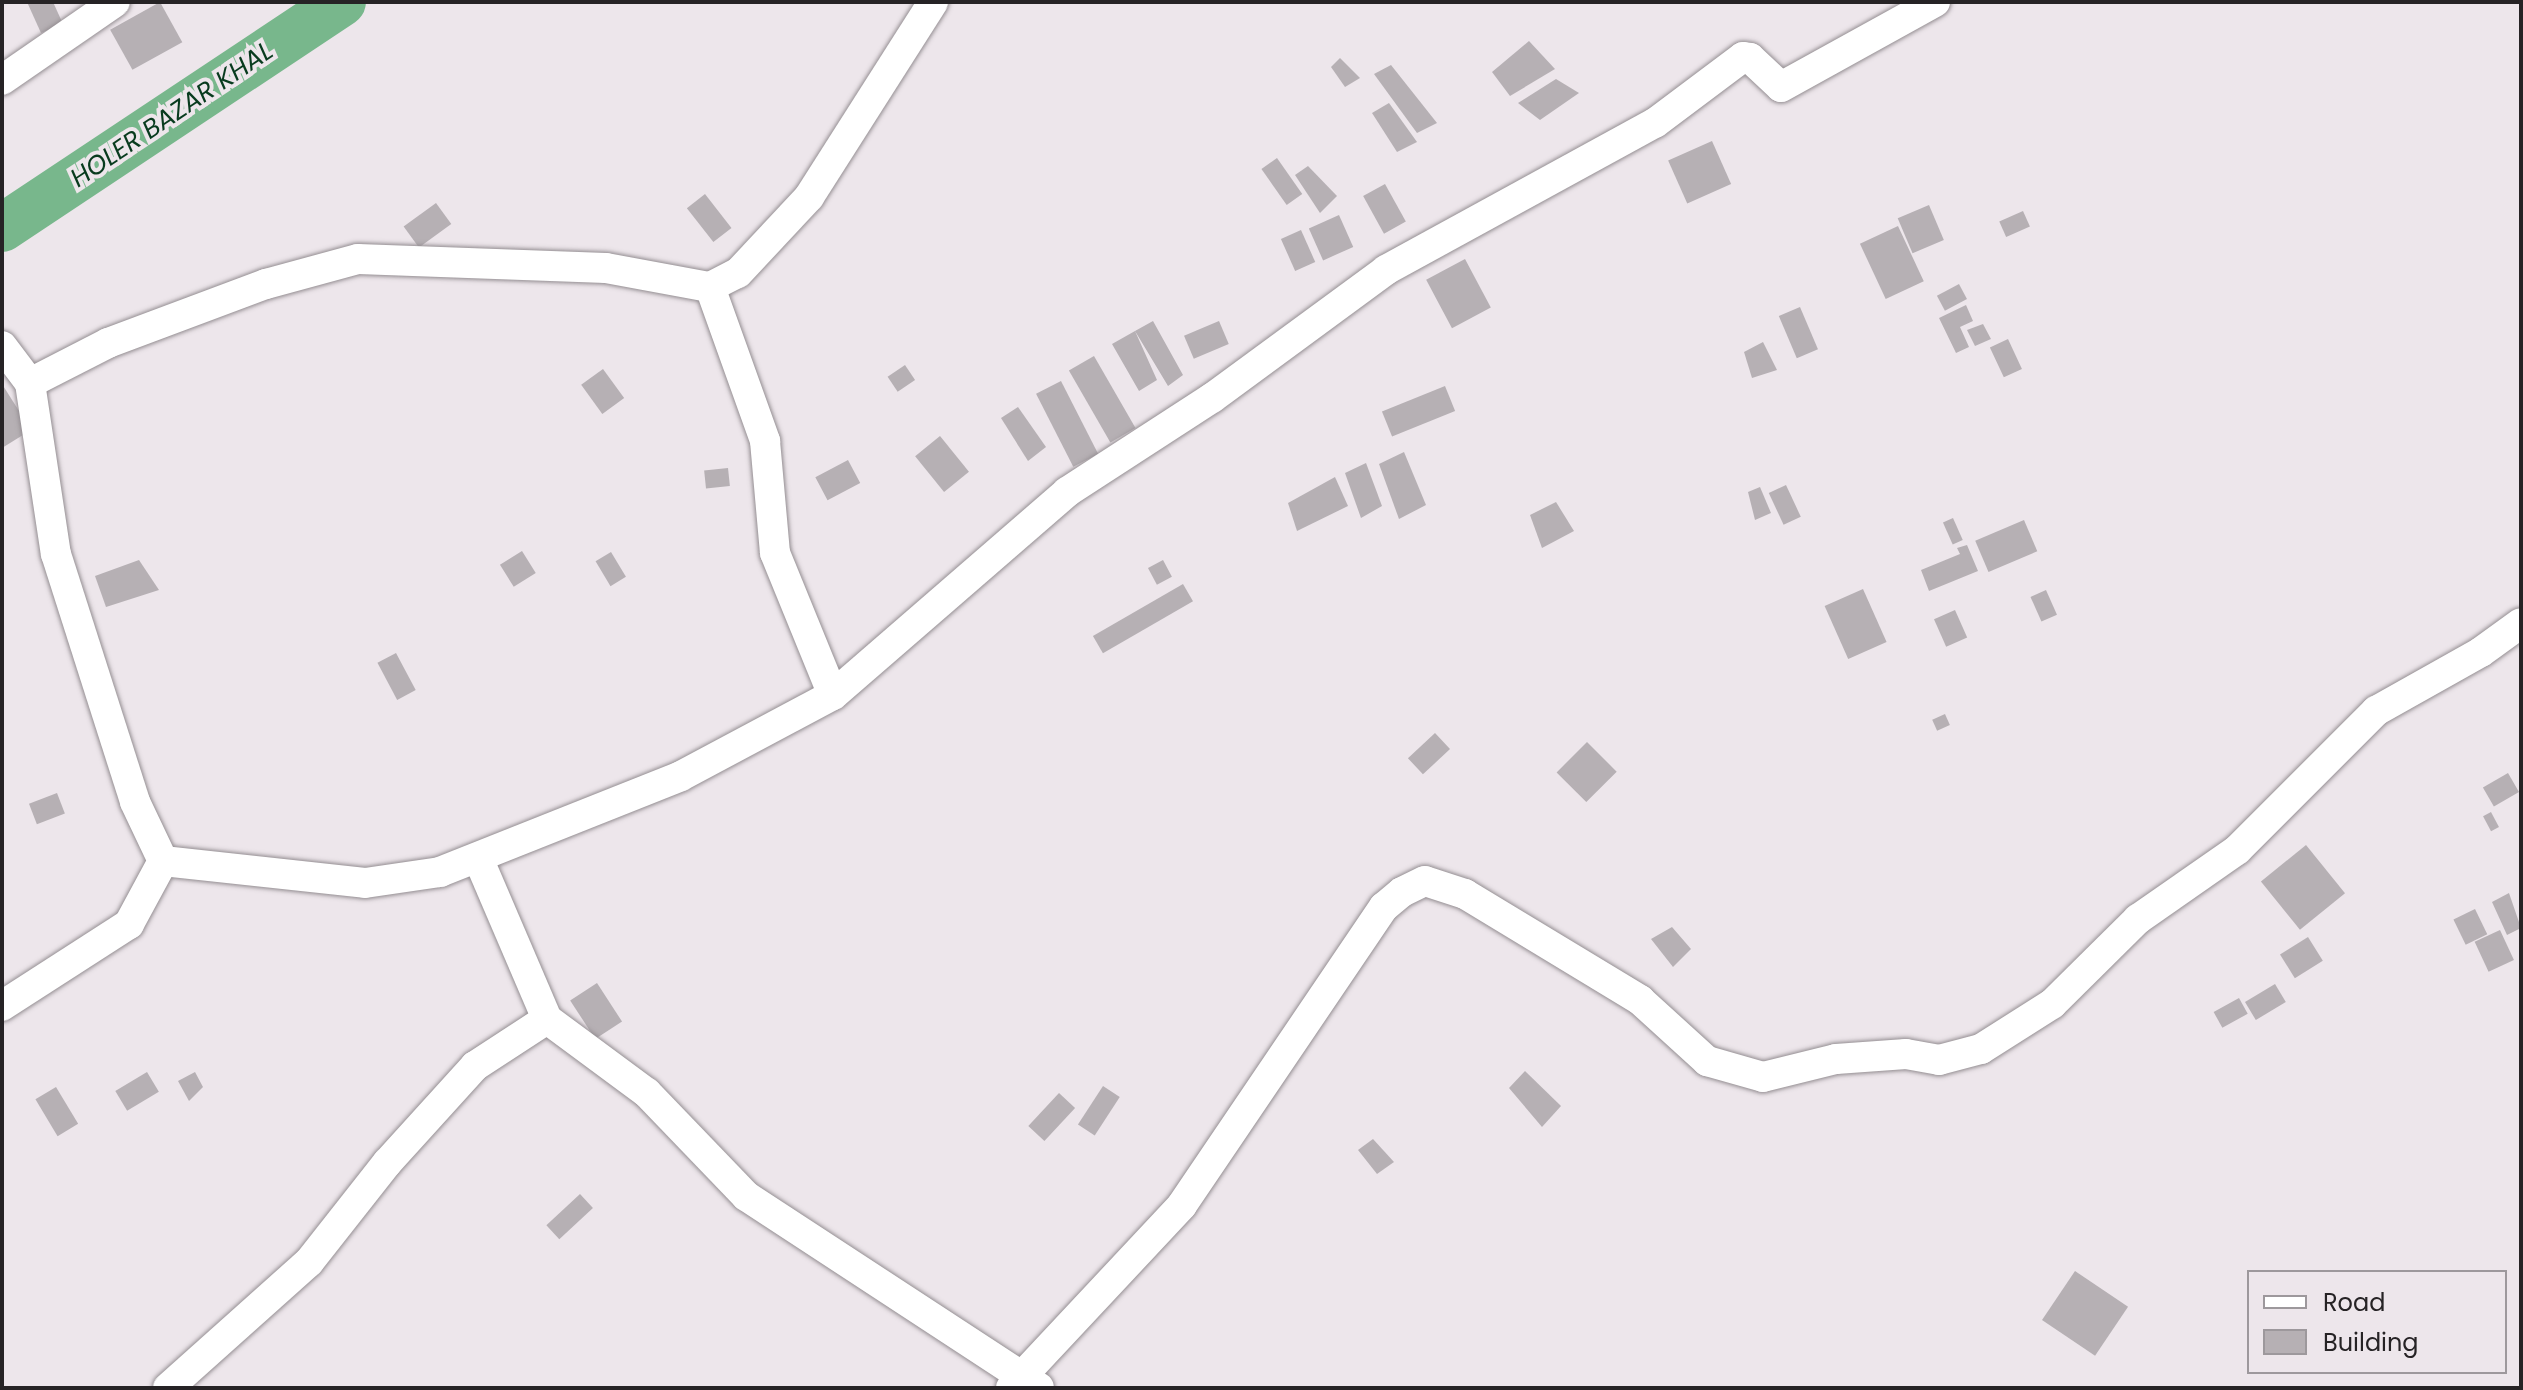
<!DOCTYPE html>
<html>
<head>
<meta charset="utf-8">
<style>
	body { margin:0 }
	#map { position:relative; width:2523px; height:1390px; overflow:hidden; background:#ede6eb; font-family:Poppins,sans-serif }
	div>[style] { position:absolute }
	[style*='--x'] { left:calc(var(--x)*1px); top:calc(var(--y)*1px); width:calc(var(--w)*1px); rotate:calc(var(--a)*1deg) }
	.river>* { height:48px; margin:-24px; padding:0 24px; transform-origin:24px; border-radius:24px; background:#78b78c }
	.building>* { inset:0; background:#b6b0b4; transform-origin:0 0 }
	.roads { filter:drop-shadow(0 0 2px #948e92) drop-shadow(0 0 2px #948e92) }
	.street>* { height:30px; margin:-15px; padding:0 15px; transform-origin:15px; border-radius:15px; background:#fff }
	span { translate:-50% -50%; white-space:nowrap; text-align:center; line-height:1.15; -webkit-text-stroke:8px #ede6eb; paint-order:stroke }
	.water-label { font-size:26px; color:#083b1e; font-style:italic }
	.frame { position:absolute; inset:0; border:4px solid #262325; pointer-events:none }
	.legend { position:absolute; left:2247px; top:1270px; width:260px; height:104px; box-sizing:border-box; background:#ede6eb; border:2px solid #9d989c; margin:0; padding:10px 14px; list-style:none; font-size:24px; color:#262325 }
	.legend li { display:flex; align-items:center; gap:16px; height:40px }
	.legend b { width:40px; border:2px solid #9d989c }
</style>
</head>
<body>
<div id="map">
	<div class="river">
		<i style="--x:2;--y:228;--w:408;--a:-33.6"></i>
	</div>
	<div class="building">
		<i style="clip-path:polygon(27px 2px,53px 2px,63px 24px,41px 33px)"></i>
		<i style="left:160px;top:2px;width:46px;height:57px;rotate:61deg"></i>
		<i style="clip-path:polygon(1529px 41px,1555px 69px,1510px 96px,1492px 72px)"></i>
		<i style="clip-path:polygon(1340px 58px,1360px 78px,1345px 87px,1331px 67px)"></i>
		<i style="clip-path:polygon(1391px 65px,1437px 123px,1417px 133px,1374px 74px)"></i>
		<i style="clip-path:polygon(1556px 79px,1579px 93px,1540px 120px,1518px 103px)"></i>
		<i style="clip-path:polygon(1389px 103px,1417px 142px,1397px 152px,1372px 113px)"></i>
		<i style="left:1712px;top:141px;width:47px;height:48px;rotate:66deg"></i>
		<i style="left:1277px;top:158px;width:44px;height:19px;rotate:55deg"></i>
		<i style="clip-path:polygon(1308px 166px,1337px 196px,1320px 213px,1295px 175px)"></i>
		<i style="left:1385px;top:184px;width:43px;height:25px;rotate:61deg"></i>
		<i style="left:705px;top:194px;width:43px;height:23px;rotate:52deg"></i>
		<i style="left:436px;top:203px;width:26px;height:40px;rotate:54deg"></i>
		<i style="left:1929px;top:205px;width:38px;height:34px;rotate:67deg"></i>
		<i style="left:2023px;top:211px;width:17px;height:26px;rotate:66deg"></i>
		<i style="left:1339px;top:215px;width:35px;height:33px;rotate:66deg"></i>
		<i style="left:1898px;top:226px;width:61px;height:42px;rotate:65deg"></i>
		<i style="left:1301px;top:230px;width:35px;height:22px;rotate:66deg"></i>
		<i style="left:1465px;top:259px;width:55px;height:44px;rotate:62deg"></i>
		<i style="left:1959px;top:284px;width:17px;height:25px;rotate:62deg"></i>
		<i style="clip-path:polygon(1966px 305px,1973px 321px,1960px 327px,1969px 347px,1956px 353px,1939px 318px)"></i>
		<i style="left:1800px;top:307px;width:46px;height:23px;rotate:67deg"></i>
		<i style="clip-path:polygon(1153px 321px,1183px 375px,1168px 386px,1135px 331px,1157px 380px,1139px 391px,1112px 344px,1135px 331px)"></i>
		<i style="left:1219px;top:321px;width:25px;height:38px;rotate:67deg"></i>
		<i style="clip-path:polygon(1983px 324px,1991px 339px,1975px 346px,1967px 330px)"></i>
		<i style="left:2008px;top:339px;width:33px;height:20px;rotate:65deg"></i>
		<i style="clip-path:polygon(1763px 342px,1777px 370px,1752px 378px,1744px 352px)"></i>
		<i style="left:1094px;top:356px;width:83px;height:29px;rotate:60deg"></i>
		<i style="left:905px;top:365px;width:18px;height:21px;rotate:56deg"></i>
		<i style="left:603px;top:369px;width:36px;height:27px;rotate:54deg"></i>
		<i style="left:1061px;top:381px;width:82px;height:28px;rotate:63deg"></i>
		<i style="clip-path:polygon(2px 384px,31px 430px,2px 448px)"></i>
		<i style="left:1445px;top:386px;width:27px;height:68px;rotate:68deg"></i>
		<i style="clip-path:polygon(1018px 407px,1046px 447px,1028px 461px,1001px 418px)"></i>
		<i style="left:940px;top:436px;width:46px;height:32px;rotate:51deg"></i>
		<i style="clip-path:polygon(1404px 452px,1426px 505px,1399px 519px,1379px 464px)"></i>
		<i style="left:848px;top:460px;width:26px;height:37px;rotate:62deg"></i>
		<i style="clip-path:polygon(1366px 463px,1382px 506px,1361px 518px,1345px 473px)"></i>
		<i style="left:728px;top:468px;width:18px;height:24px;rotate:84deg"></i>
		<i style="clip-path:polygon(1335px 477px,1348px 506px,1297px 531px,1288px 503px)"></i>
		<i style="left:1786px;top:485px;width:35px;height:19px;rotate:65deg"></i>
		<i style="clip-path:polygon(1760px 487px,1771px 513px,1755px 520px,1748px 492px)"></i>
		<i style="clip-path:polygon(1556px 502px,1574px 531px,1542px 548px,1530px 515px)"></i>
		<i style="left:1953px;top:518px;width:24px;height:11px;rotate:66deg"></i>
		<i style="left:2024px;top:520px;width:34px;height:53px;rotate:67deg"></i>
		<i style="clip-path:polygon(1967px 545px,1978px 571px,1929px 591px,1921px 570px,1960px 554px,1957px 548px)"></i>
		<i style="left:522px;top:551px;width:26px;height:26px;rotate:58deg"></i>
		<i style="left:611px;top:552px;width:29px;height:18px;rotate:59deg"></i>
		<i style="clip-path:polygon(139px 560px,159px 590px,106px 607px,95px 576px)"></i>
		<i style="left:1163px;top:560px;width:19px;height:17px;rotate:62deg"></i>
		<i style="left:1183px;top:584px;width:20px;height:104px;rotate:60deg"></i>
		<i style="left:1863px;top:589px;width:58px;height:42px;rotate:66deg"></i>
		<i style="left:2046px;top:590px;width:27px;height:17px;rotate:66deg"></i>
		<i style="left:1955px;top:610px;width:30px;height:23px;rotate:66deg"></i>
		<i style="left:396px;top:653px;width:42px;height:21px;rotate:62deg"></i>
		<i style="left:1945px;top:714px;width:12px;height:14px;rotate:66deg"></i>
		<i style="left:1435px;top:733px;width:22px;height:37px;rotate:47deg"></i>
		<i style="left:1587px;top:742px;width:42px;height:43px;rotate:45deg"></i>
		<i style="left:2508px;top:773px;width:22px;height:29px;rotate:60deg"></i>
		<i style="left:57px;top:793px;width:22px;height:30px;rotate:69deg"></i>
		<i style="left:2491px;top:812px;width:17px;height:9px;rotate:62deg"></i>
		<i style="left:2306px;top:845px;width:62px;height:58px;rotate:51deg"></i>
		<i style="clip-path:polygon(2509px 893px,2521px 928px,2507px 935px,2492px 902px)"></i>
		<i style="left:2475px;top:909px;width:28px;height:24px;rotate:64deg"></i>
		<i style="clip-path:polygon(1672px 927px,1691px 949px,1673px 967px,1651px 939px)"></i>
		<i style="left:2500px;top:930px;width:33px;height:28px;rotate:65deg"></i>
		<i style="left:2308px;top:937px;width:28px;height:33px;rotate:58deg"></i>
		<i style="left:597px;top:983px;width:46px;height:32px;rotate:57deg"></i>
		<i style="left:2275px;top:984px;width:21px;height:35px;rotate:59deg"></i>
		<i style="left:2239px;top:998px;width:18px;height:29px;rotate:61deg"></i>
		<i style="clip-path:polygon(1525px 1071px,1561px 1106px,1542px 1127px,1509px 1088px)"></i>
		<i style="left:147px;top:1072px;width:23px;height:37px;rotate:59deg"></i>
		<i style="clip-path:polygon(195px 1072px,203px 1087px,189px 1101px,178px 1081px)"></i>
		<i style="left:1103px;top:1086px;width:20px;height:46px;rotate:33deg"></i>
		<i style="left:56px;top:1087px;width:43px;height:24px;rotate:59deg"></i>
		<i style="left:1059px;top:1093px;width:22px;height:45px;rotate:43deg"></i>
		<i style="clip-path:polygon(1373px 1139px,1394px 1162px,1377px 1174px,1358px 1150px)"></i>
		<i style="left:580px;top:1194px;width:19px;height:46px;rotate:47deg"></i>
		<i style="left:2075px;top:1271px;width:64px;height:59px;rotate:34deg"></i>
	</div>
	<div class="roads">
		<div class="street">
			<i style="--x:2;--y:80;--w:137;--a:-34.6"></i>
			<i style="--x:710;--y:287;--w:164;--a:70.3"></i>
			<i style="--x:765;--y:441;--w:112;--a:84.9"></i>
			<i style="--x:775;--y:553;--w:153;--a:67.8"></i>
			<i style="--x:2;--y:346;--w:46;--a:52.9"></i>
			<i style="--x:30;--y:383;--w:173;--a:81.4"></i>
			<i style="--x:56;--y:554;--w:260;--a:72.3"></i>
			<i style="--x:135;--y:802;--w:65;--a:64.6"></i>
			<i style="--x:163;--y:861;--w:72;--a:118.4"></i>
			<i style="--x:129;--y:924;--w:151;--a:147.2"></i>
			<i style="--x:30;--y:383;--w:88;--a:-27.1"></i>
			<i style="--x:108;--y:343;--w:169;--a:-20.5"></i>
			<i style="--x:266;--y:284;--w:95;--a:-15.2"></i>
			<i style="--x:358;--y:259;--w:248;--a:2.1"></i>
			<i style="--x:606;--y:268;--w:106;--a:10.4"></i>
			<i style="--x:710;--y:287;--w:31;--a:-27"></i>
			<i style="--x:738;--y:273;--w:104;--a:-46.9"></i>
			<i style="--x:809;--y:197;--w:231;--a:-57.5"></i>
			<i style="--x:478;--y:858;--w:175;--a:66.8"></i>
			<i style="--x:163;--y:861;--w:203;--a:6.2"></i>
			<i style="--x:365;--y:883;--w:76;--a:-8.3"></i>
			<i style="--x:440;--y:872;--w:259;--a:-21.7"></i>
			<i style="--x:681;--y:776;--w:172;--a:-28.1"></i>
			<i style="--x:833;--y:695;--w:310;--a:-40.9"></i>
			<i style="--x:1067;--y:492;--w:173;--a:-33"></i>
			<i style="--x:1212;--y:398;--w:216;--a:-36.3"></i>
			<i style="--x:1386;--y:270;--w:307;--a:-28.7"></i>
			<i style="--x:1655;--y:123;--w:110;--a:-36.9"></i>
			<i style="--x:1743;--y:57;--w:7;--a:8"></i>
			<i style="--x:1750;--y:58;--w:42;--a:43.1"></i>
			<i style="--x:1781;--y:87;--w:176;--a:-28.9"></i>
			<i style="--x:168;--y:1388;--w:189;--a:-41.8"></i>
			<i style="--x:309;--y:1262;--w:126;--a:-51.8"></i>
			<i style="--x:387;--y:1163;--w:131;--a:-47.8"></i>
			<i style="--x:475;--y:1066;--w:86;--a:-33.1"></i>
			<i style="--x:547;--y:1019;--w:124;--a:36.5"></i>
			<i style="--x:647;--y:1093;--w:143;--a:46.1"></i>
			<i style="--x:746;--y:1196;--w:350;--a:33.2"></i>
			<i style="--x:1011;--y:1388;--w:250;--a:-46.9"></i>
			<i style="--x:1182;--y:1205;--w:360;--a:-55.9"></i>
			<i style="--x:1384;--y:907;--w:23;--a:-40"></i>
			<i style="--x:1402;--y:892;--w:25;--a:-26"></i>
			<i style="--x:1425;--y:881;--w:42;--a:18"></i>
			<i style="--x:1465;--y:894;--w:205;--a:31.2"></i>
			<i style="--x:1640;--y:1000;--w:91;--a:42.3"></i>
			<i style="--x:1707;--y:1061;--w:58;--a:15.9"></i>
			<i style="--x:1763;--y:1077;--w:75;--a:-13.9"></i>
			<i style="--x:1836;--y:1059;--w:70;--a:-4.1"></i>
			<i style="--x:1906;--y:1054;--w:34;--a:10"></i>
			<i style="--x:1939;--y:1060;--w:43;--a:-14.7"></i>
			<i style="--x:1981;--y:1049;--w:84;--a:-32.4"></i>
			<i style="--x:2052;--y:1004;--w:121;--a:-44.7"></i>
			<i style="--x:2138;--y:919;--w:121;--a:-34.9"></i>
			<i style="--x:2237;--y:850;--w:197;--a:-45"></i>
			<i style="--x:2376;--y:711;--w:120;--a:-29.3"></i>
			<i style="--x:2481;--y:652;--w:49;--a:-35.9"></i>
		</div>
	</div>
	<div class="water-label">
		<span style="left:172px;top:115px;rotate:-34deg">HOLER BAZAR KHAL</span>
	</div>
	<div class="frame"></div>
	<ul class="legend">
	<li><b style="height:10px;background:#fff"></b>Road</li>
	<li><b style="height:22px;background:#b6b0b4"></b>Building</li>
	</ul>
</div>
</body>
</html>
